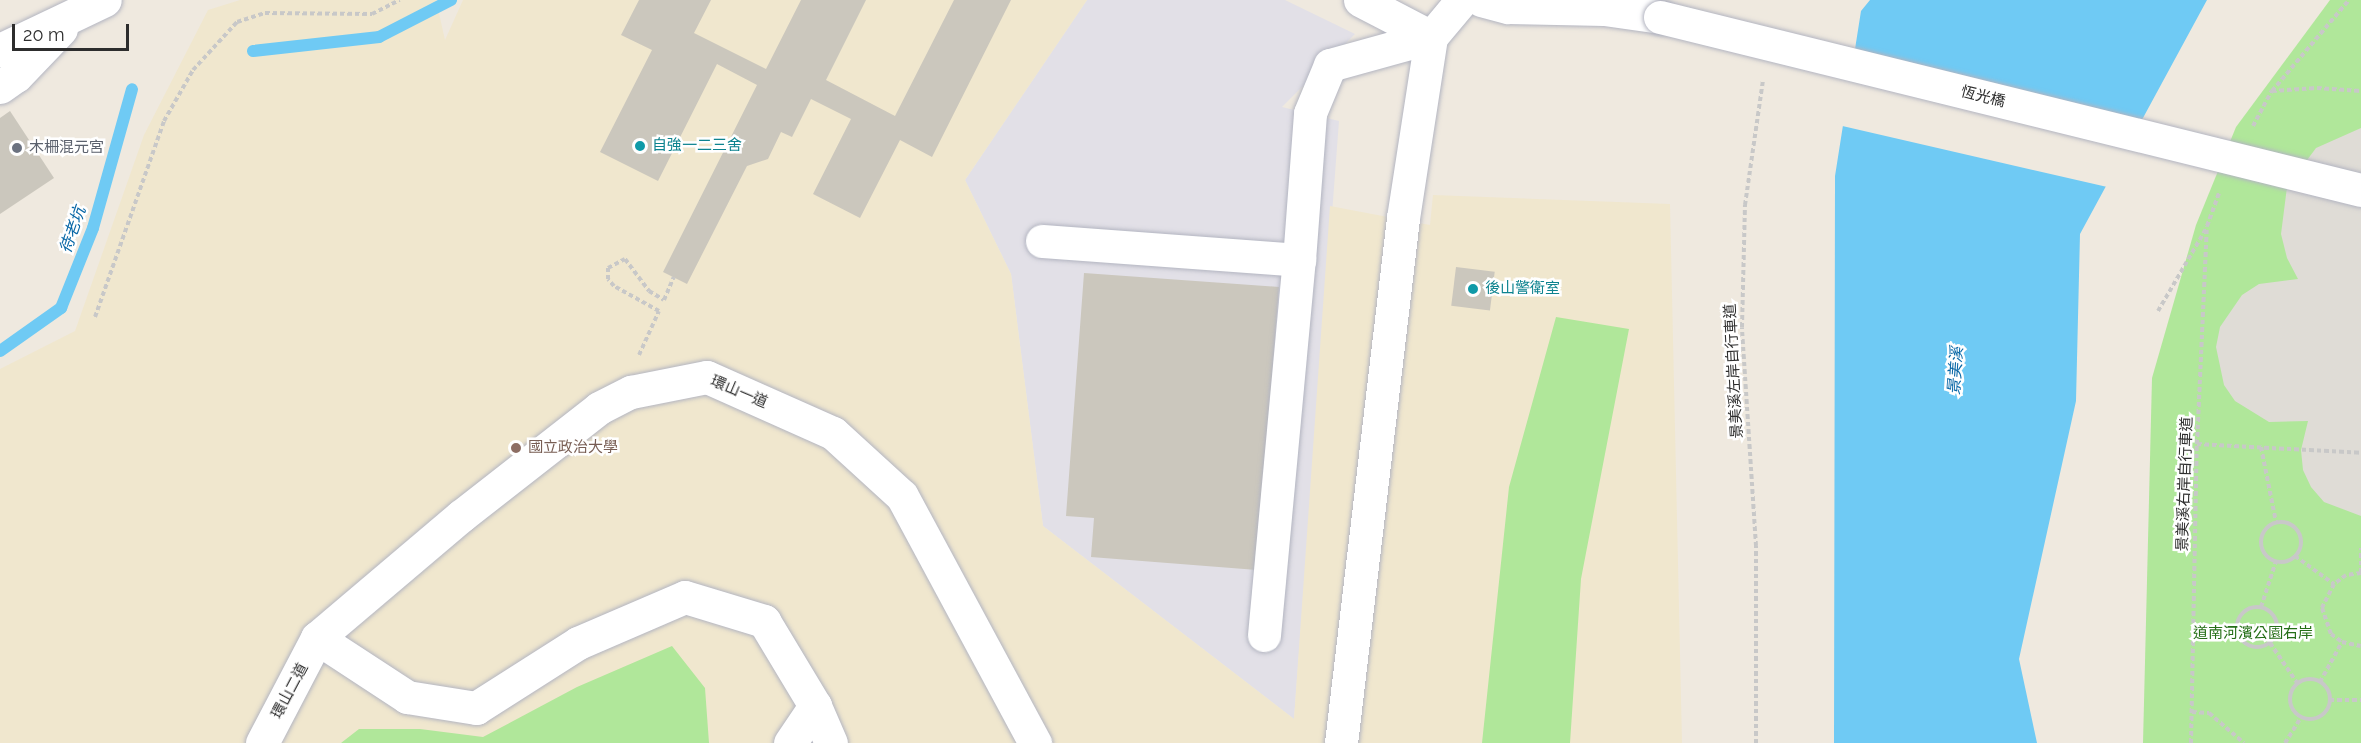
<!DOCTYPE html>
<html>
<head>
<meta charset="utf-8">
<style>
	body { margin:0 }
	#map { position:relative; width:2361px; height:743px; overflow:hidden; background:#efe9df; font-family:Raleway,"Noto Sans TC",sans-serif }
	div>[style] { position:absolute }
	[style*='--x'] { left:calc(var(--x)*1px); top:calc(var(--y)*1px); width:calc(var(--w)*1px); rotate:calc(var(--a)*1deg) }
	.industrial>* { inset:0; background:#e2e0e7 }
	.education>* { inset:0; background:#f0e7ce }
	.green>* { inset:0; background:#b0e79a }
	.plaza>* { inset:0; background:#dfdcd6 }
	.water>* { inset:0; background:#6fcaf4 }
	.pier>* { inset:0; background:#efe9df; transform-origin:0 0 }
	.stream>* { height:12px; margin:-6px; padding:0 6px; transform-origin:6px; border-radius:6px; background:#6fcaf4 }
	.building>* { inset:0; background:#cbc7bd; transform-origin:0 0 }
	.path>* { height:4px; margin-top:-2px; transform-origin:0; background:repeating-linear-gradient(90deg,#c8c8c8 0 4.5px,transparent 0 7.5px) }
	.path>.ring { margin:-2px; padding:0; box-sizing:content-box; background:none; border:4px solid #c8c8c8; border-radius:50% }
	.roads { filter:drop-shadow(0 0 2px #b3b5c1) drop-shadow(0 0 2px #b3b5c1) }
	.minor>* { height:33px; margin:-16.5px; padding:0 16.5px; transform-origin:16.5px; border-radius:16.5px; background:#fff }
	.bridges { filter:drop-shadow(0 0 2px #b3b5c1) drop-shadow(0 0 2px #b3b5c1) }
	.minor-bridge>* { height:33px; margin:-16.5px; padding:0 16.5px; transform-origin:16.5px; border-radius:16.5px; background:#fff }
	.dots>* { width:16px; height:16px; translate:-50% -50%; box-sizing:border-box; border:3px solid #fff; border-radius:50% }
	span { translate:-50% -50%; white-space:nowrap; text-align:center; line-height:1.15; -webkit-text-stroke:5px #fff; paint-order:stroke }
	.street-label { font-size:15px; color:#2d2d2d }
	.culture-label { font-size:15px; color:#0d838f }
	.left { translate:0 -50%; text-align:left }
	.worship-label { font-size:15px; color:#5b616d }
	.education-label { font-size:15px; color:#785e54 }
	.park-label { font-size:15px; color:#266f18 }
	.water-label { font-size:16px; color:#0867a6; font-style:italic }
	.scale { position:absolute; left:12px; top:24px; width:117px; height:27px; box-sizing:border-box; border:3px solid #2d2d2d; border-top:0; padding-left:8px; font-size:18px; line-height:21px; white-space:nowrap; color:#2d2d2d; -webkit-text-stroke:4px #fff; paint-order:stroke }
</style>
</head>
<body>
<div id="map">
	<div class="industrial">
		<i style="clip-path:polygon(1087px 0,1285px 0,1355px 34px,1282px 107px,1339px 121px,1294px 719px,1043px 526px,1011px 274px,965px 180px)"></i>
	</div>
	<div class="education">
		<i style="clip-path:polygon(240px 0,436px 0,445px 40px,463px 0,1087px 0,965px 180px,1011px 274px,1043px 526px,1294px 719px,1330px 206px,1430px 225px,1433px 195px,1670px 204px,1682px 743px,0 743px,0 369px,75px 331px,144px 135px,208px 10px)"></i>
	</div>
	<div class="green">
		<i style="clip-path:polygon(2330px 0,2361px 0,2361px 743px,2143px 743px,2152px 378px,2196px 225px,2236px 127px)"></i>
		<i style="clip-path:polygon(1556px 317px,1629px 329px,1581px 579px,1570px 743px,1482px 743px,1509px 487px)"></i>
		<i style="clip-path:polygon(672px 646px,705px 688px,709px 743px,341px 743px,359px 729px,420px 729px,483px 737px,577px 687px)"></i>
	</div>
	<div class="plaza">
		<i style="clip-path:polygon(2361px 128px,2361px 516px,2324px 502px,2311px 487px,2303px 470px,2301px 450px,2308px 421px,2269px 422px,2235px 401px,2224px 385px,2216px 347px,2220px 327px,2242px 295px,2259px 284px,2298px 279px,2287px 258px,2281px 234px,2287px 187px,2316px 148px)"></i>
	</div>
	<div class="water">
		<i style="clip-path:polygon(1870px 0,2207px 0,2080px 234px,2076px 401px,2019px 659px,2037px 743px,1834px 743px,1835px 176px,1861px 11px)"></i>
	</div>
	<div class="pier">
		<i style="left:1851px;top:54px;width:301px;height:72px;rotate:13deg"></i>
	</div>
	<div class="stream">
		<i style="--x:253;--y:51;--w:127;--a:-6.3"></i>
		<i style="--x:379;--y:37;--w:81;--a:-27.2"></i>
		<i style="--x:0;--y:351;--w:75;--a:-35.2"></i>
		<i style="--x:61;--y:308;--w:86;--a:-68.2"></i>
		<i style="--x:93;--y:228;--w:144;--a:-74.3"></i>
	</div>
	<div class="building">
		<i style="clip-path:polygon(639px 0,711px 0,694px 33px,766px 69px,801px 0,866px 0,826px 80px,895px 116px,954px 0,1011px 0,932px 157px,900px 140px,860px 218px,813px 194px,851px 119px,811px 99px,792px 137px,781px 132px,768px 159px,747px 166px,687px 284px,663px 272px,757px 85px,717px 64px,658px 181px,600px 152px,652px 50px,621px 35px)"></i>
		<i style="clip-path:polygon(10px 111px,54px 178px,0 214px,0 118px)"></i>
		<i style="left:1456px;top:267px;width:39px;height:39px;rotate:7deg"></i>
		<i style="clip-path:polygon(1084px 273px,1279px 287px,1257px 570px,1091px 557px,1094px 518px,1066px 516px)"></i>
	</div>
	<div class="path">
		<i style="--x:2272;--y:91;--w:45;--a:-3.8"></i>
		<i style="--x:2317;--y:88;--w:44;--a:3.9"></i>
		<i style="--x:2253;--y:126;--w:40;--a:-62"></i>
		<i style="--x:2272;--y:91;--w:119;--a:-49.8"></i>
		<i style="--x:2158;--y:311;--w:97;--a:-59.7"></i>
		<i style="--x:95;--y:317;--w:208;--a:-70.6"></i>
		<i style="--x:164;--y:121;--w:59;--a:-60.4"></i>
		<i style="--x:193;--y:70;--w:65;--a:-47.5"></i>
		<i style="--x:237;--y:22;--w:29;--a:-18"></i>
		<i style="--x:265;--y:13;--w:107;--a:0.5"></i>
		<i style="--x:372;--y:14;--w:31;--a:-27"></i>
		<i style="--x:639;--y:355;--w:48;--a:-65.6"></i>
		<i style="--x:659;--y:311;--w:51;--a:-150.9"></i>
		<i style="--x:614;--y:286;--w:9;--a:-131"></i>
		<i style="--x:608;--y:279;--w:11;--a:-90"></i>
		<i style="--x:608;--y:268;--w:19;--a:-28"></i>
		<i style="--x:625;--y:259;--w:40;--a:53"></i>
		<i style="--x:649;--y:291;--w:17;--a:31"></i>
		<i style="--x:664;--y:300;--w:25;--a:-67"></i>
		<i style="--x:2197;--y:444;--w:164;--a:3.1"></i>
		<i style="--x:2261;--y:447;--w:76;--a:78.7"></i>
		<i class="ring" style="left:2261px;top:522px;width:36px;height:36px"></i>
		<i style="--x:2295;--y:556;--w:48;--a:35.7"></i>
		<i style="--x:2361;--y:573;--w:15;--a:172"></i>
		<i style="--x:2346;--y:575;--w:15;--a:143"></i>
		<i style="--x:2334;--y:584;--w:27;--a:117"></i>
		<i style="--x:2322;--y:608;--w:28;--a:71"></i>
		<i style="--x:2331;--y:634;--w:14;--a:36"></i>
		<i style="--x:2342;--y:642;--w:19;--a:12"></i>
		<i style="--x:2361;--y:573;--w:25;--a:-90"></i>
		<i style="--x:2261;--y:607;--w:48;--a:-71.9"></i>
		<i class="ring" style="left:2237px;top:607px;width:36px;height:36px"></i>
		<i style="--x:2193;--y:635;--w:45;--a:-5.1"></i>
		<i style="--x:2270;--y:643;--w:50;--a:55.7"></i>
		<i class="ring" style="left:2290px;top:679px;width:36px;height:36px"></i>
		<i style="--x:2320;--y:682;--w:46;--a:-61.2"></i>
		<i style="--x:2330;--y:700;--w:31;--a:0"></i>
		<i style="--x:2192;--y:712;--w:17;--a:3"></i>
		<i style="--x:2209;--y:713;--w:46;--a:40.6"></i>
		<i style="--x:1756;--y:743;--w:197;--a:-90"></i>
		<i style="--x:1756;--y:546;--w:219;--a:-93.7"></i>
		<i style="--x:1742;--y:327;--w:122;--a:-88.6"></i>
		<i style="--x:1745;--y:205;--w:126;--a:-81.8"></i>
		<i style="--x:2191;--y:743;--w:299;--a:-88.9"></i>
		<i style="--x:2197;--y:444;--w:218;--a:-87.4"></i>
		<i style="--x:2207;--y:226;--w:37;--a:-70"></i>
		<i style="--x:2285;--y:743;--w:31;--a:-58"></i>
	</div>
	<div class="roads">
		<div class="minor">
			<i style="--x:1360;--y:0;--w:80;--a:27.5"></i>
			<i style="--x:1481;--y:0;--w:28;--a:15"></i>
			<i style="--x:1508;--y:7;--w:96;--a:1.2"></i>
			<i style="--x:1604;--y:9;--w:57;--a:8.1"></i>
			<i style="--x:0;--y:50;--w:116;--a:-25.5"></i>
			<i style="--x:0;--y:87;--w:19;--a:-35"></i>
			<i style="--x:16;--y:76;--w:65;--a:-46.2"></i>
			<i style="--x:1042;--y:241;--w:258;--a:4.2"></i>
			<i style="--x:1299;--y:260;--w:147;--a:-85.7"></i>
			<i style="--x:1310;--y:113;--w:52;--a:-67.4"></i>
			<i style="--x:1330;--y:65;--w:105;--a:-15.5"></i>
			<i style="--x:1264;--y:635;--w:377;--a:-84.7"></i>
			<i style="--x:317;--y:638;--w:108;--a:33.2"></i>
			<i style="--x:407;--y:697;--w:70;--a:9.1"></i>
			<i style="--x:476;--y:708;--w:121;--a:-32.5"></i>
			<i style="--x:578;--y:643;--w:116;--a:-23.3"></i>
			<i style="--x:685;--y:597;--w:83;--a:16.9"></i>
			<i style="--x:764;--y:621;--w:99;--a:59"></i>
			<i style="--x:815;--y:706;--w:40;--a:66.6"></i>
			<i style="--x:262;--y:743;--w:119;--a:-62.4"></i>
			<i style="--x:317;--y:638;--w:189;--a:-40.3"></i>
			<i style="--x:461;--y:516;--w:175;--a:-38"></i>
			<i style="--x:599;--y:408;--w:36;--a:-27"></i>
			<i style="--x:631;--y:392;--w:77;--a:-11.2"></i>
			<i style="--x:707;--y:377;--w:138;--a:24"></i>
			<i style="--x:833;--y:433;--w:93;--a:42.4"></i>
			<i style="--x:902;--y:496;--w:281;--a:61.7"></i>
			<i style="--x:790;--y:743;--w:45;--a:-56"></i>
			<i style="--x:1341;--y:743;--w:529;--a:-83.26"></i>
			<i style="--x:1403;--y:218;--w:183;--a:-81.2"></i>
			<i style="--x:1431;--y:37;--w:48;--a:-50"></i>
		</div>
	</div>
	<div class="bridges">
		<div class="minor-bridge">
			<i style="--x:1660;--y:17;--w:722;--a:13.86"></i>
		</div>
	</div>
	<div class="dots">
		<i style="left:640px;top:146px;background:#0f9aa8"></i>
		<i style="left:17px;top:148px;background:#6b7280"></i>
		<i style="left:1473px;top:289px;background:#0f9aa8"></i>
		<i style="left:516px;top:448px;background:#8d6e63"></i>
	</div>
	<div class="street-label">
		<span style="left:1983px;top:97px;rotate:14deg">恆光橋</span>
		<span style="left:1734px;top:371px;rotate:-93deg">景美溪左岸自行車道</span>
		<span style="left:739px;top:392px;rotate:23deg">環山一道</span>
		<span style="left:2185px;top:484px;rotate:-88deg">景美溪右岸自行車道</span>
		<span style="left:290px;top:691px;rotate:-62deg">環山二道</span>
	</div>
	<div class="culture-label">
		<span class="left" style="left:652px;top:146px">自強一二三舍</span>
		<span class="left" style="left:1485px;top:289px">後山警衛室</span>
	</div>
	<div class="worship-label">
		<span class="left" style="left:29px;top:148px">木柵混元宮</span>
	</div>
	<div class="education-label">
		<span class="left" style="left:528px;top:448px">國立政治大學</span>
	</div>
	<div class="park-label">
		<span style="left:2253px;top:634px">道南河濱公園右岸</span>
	</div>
	<div class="water-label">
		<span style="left:73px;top:230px;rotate:-71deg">待老坑</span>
		<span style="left:1956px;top:371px;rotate:-86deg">景美溪</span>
	</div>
	<div class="scale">20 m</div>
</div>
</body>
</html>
